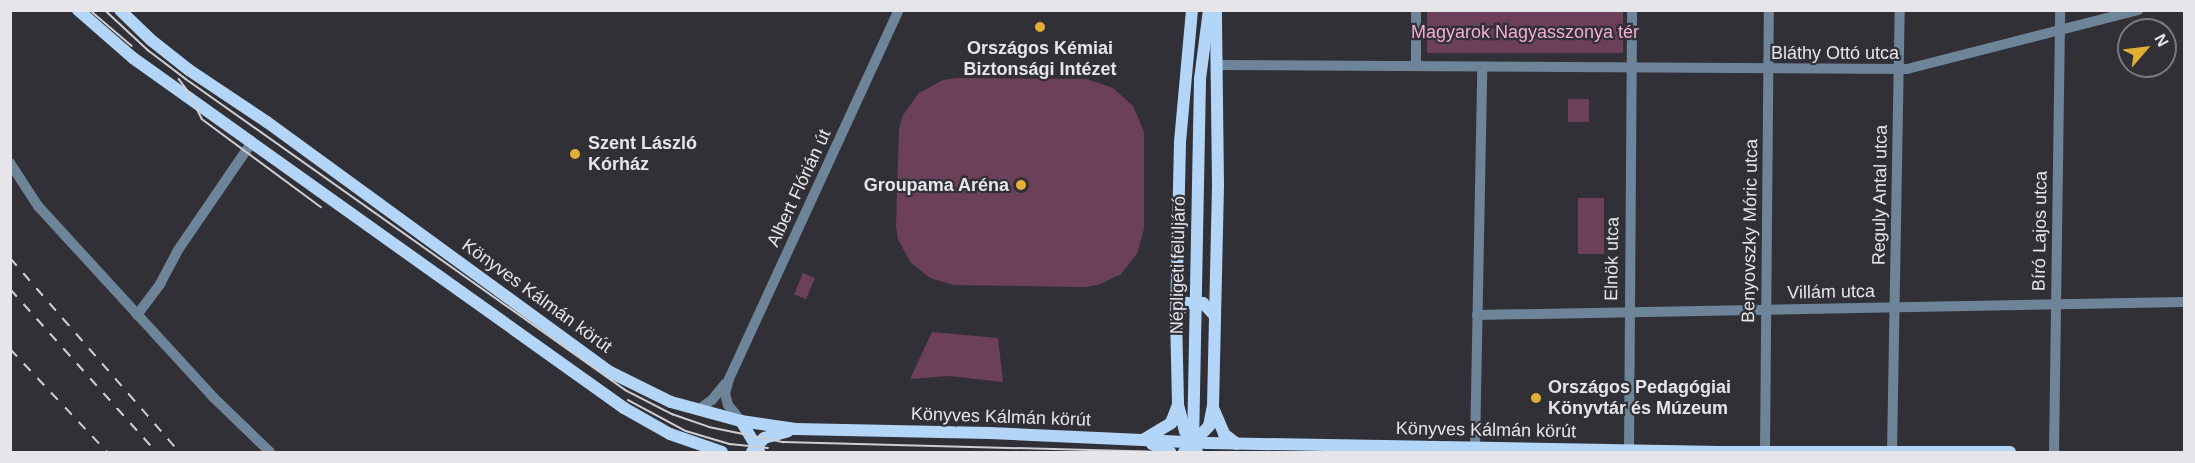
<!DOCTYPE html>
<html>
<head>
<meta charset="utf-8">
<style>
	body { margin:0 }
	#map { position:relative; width:2195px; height:463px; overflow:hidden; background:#303036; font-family:Arial,sans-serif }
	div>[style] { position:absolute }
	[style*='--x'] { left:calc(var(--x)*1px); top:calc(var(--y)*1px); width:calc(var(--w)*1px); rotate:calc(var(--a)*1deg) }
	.green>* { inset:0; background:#6d4059; transform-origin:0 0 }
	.minor>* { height:10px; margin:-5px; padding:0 5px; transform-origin:5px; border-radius:5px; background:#6e8499 }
	.major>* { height:12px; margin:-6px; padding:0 6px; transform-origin:6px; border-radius:6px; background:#b2d5f8 }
	.tram>* { height:1.5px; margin:-0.75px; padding:0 0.75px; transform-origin:0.75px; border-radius:0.75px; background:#ceced3 }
	.rail>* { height:2px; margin-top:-1px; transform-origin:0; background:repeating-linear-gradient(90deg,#ceced3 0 10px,transparent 0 20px) }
	.dots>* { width:16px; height:16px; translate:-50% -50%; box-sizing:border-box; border:3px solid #303036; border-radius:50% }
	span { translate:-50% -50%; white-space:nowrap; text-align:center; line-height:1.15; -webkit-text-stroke:4.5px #303036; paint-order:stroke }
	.park-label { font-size:18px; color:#f5aed3 }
	.poi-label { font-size:18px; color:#e6e6ea; font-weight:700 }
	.left { translate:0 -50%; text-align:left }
	.right { translate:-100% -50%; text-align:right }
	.street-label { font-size:18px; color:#e6e6ea }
	.frame { position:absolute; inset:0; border:12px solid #e6e6ea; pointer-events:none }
	.north { position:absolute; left:2117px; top:18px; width:60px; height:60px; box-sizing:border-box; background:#303036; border:2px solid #79797e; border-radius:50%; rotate:62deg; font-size:16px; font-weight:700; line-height:24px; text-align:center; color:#e6e6ea }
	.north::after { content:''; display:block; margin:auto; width:21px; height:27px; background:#e1af34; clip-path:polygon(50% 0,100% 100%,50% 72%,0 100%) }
</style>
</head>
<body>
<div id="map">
	<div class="green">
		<i style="left:1427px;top:11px;width:196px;height:42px"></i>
		<i style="clip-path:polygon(956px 78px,1087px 79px,1113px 88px,1133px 106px,1144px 132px,1144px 229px,1137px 254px,1121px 274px,1098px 285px,1085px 287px,954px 285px,930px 278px,910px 262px,898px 239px,896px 226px,899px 129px,903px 115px,919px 93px,943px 80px)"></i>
		<i style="left:1568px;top:99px;width:21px;height:23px"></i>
		<i style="left:1578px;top:198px;width:26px;height:56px"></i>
		<i style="left:803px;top:273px;width:13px;height:23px;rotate:23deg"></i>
		<i style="clip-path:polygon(932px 332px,998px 338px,1003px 382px,949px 376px,910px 379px)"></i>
	</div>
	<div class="minor">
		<i style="--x:1416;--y:10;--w:56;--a:90"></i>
		<i style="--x:1217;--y:65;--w:690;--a:0.33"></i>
		<i style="--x:1907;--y:69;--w:239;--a:-14.3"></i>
		<i style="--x:10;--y:163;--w:51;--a:56.9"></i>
		<i style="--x:38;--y:206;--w:259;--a:47.5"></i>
		<i style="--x:213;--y:397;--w:79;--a:44"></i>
		<i style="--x:137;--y:315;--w:39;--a:-53"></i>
		<i style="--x:160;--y:284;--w:38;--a:-62"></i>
		<i style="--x:178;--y:250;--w:131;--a:-55.6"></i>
		<i style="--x:1477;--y:315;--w:707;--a:-1.05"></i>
		<i style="--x:698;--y:410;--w:17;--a:-36"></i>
		<i style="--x:712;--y:400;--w:21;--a:-51"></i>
		<i style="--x:741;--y:421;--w:21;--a:-129"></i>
		<i style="--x:728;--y:405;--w:11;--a:-105"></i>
		<i style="--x:725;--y:394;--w:16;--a:-75"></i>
		<i style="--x:729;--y:379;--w:406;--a:-65.3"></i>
		<i style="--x:1475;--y:448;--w:381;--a:-88.9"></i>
		<i style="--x:1765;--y:451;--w:441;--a:-89.5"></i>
		<i style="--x:1629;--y:452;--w:442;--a:-89.6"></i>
		<i style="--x:1892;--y:452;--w:442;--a:-89"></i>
		<i style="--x:2054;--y:452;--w:442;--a:-89.2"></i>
	</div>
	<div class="major">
		<i style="--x:78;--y:10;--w:73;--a:41.1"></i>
		<i style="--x:133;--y:58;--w:603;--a:35.48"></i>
		<i style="--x:624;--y:408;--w:53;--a:29.5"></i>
		<i style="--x:670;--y:434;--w:55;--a:19.1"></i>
		<i style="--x:120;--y:10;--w:43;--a:44.1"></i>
		<i style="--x:151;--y:40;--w:48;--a:38.3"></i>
		<i style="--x:189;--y:70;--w:94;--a:33.7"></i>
		<i style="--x:267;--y:122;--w:424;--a:36.1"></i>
		<i style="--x:610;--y:372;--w:68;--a:26.2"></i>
		<i style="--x:671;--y:402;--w:73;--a:15.2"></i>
		<i style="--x:741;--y:421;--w:55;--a:8.4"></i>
		<i style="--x:795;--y:429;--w:195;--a:1.2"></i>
		<i style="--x:990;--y:433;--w:218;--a:2.6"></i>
		<i style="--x:1208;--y:443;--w:512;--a:1.01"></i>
		<i style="--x:1720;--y:452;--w:290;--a:0"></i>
		<i style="--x:1192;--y:10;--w:134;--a:95.2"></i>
		<i style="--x:1180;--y:143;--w:172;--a:91.3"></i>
		<i style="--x:1176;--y:315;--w:90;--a:88.7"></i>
		<i style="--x:1178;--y:405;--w:27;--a:75"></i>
		<i style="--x:1185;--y:431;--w:24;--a:60"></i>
		<i style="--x:1176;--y:315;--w:16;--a:-50"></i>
		<i style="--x:1186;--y:303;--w:17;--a:0"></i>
		<i style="--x:1203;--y:303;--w:16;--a:47"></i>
		<i style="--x:1214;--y:410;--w:26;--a:67"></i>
		<i style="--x:1224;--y:434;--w:16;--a:38"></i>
		<i style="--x:741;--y:421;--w:35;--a:59"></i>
		<i style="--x:1143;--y:440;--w:33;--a:-31"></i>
		<i style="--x:1171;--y:423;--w:19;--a:-69"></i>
		<i style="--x:1152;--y:444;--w:20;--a:24"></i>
		<i style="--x:1193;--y:445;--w:366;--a:-88.9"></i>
		<i style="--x:1200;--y:79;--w:70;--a:-82.6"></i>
		<i style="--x:752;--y:452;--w:18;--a:-49"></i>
		<i style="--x:764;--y:438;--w:25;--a:-16"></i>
		<i style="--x:1184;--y:452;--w:36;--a:-46"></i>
		<i style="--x:1209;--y:426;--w:20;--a:-79"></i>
		<i style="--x:1213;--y:406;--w:222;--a:-88.7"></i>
		<i style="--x:1218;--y:184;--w:174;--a:-90.7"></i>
	</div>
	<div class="tram">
		<i style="--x:90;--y:10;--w:55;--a:40.6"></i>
		<i style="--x:105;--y:10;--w:59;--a:42.9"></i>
		<i style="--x:148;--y:50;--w:48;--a:37.3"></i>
		<i style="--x:186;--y:79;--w:540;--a:35.28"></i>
		<i style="--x:627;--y:391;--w:51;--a:27.1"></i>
		<i style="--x:672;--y:414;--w:39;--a:19"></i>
		<i style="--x:709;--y:427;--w:76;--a:11.5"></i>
		<i style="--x:783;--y:442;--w:392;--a:1.5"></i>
		<i style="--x:179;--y:79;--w:15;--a:53"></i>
		<i style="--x:188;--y:91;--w:31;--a:63"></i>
		<i style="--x:202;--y:119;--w:148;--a:36.5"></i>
		<i style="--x:628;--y:400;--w:66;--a:28.1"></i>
		<i style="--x:686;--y:431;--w:46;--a:16.5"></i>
		<i style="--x:730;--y:444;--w:38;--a:6"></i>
	</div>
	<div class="rail">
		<i style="--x:10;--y:258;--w:257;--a:48.9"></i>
		<i style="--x:10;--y:289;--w:219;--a:48.1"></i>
		<i style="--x:10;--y:349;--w:141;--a:46.7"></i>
	</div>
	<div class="dots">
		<i style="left:1040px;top:27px;background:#e1af34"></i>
		<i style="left:575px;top:154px;background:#e1af34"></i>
		<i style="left:1021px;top:185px;background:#e1af34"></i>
		<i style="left:1536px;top:398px;background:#e1af34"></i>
	</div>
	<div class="park-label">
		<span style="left:1525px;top:32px">Magyarok Nagyasszonya tér</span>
	</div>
	<div class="poi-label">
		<span style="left:1040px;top:59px">Országos Kémiai<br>Biztonsági Intézet</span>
		<span class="left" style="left:588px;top:154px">Szent László<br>Kórház</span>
		<span class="right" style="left:1009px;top:185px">Groupama Aréna</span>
		<span class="left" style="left:1548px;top:398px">Országos Pedagógiai<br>Könyvtár és Múzeum</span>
	</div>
	<div class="street-label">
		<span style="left:1835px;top:53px">Bláthy Ottó utca</span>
		<span style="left:799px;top:188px;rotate:-65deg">Albert Flórián út</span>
		<span style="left:1880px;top:195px;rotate:-89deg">Reguly Antal utca</span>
		<span style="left:1750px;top:231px;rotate:-89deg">Benyovszky Móric utca</span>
		<span style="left:2040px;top:231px;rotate:-89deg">Bíró Lajos utca</span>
		<span style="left:1612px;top:259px;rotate:-89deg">Elnök utca</span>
		<span style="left:1178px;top:265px;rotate:-89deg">Népligeti felüljáró</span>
		<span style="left:1831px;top:292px;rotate:-1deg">Villám utca</span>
		<span style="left:537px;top:296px;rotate:36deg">Könyves Kálmán körút</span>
		<span style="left:1001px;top:417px;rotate:2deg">Könyves Kálmán körút</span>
		<span style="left:1486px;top:430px;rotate:1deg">Könyves Kálmán körút</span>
	</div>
	<div class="frame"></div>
	<div class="north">N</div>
</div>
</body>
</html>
